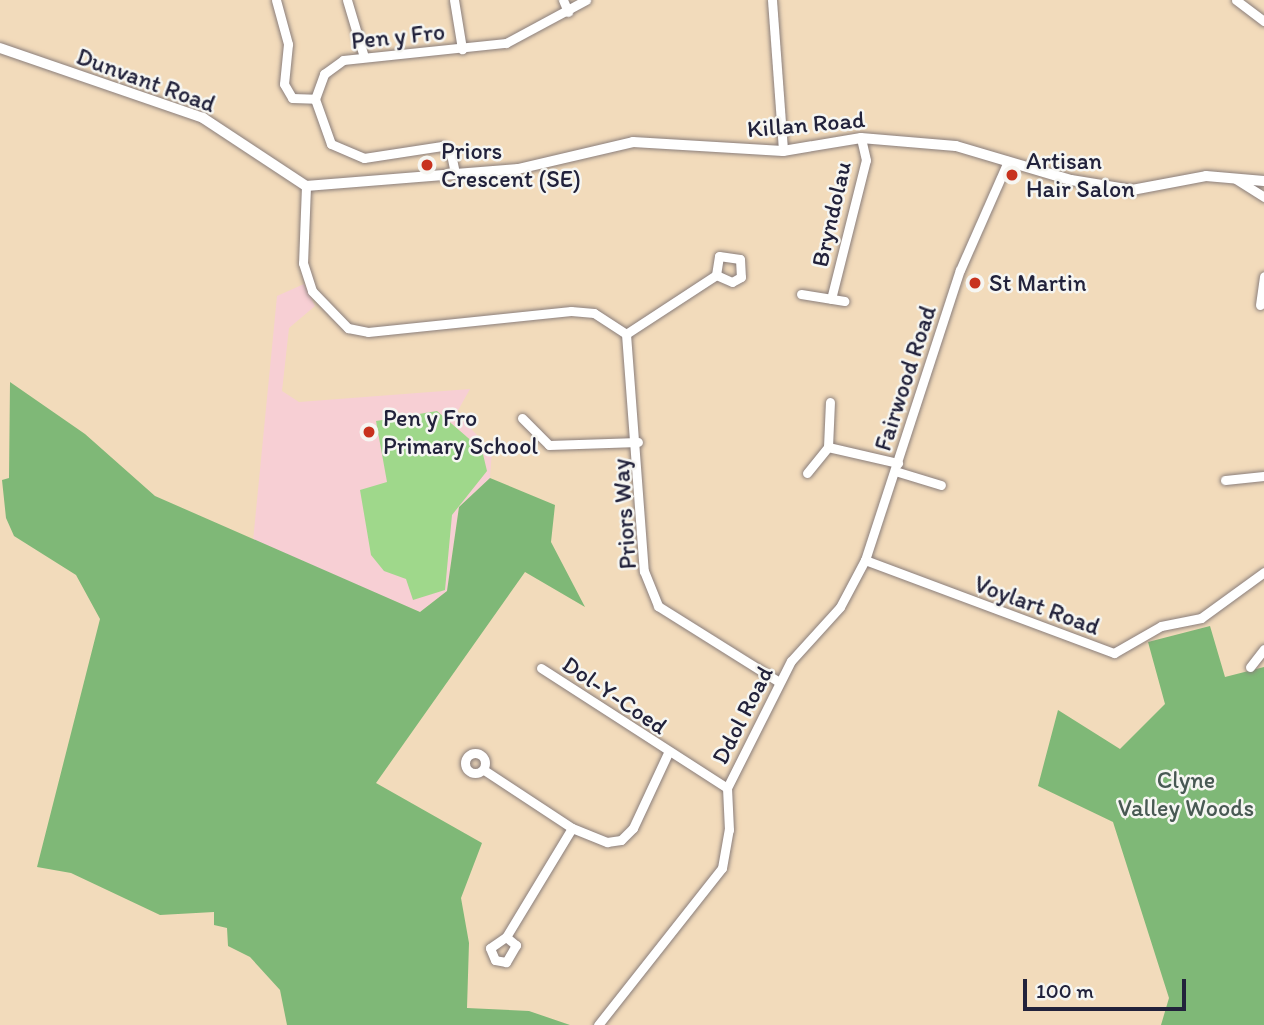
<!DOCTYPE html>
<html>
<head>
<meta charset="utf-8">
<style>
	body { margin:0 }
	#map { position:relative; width:1264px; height:1025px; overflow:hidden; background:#f2dbbb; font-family:Itim,sans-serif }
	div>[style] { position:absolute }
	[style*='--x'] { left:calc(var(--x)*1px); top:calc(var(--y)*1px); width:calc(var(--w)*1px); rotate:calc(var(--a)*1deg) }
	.built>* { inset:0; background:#f7cfd4 }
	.green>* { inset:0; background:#9fd88b }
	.forest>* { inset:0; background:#7fb877 }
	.roads { filter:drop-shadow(0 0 2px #8a7e7b) drop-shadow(0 0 2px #8a7e7b) }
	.minor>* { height:9px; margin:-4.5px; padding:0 4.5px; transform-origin:4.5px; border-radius:4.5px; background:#fff }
	.minor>.ring { margin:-4.5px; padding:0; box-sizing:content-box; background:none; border:9px solid #fff; border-radius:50% }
	.tertiary>* { height:10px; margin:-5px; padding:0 5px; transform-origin:5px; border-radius:5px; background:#fff }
	.dots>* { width:19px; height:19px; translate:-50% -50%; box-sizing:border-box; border:4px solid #f6f6f2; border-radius:50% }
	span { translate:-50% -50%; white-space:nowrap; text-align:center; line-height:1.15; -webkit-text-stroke:5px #f6f6f2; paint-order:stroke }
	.street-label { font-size:24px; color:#22223b }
	.poi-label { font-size:24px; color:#22223b }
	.left { translate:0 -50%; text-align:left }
	.park-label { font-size:24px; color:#485953 }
	.scale { position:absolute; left:1023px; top:979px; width:163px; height:32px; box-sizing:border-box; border:4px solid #22223b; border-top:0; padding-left:9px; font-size:21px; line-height:24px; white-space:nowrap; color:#22223b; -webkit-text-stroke:5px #f6f6f2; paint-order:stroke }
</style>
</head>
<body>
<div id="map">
	<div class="built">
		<i style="clip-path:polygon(304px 284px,315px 306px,289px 328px,282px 391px,299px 402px,470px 389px,456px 414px,492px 450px,490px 478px,459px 507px,447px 591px,420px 612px,253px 541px,277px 296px)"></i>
	</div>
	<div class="green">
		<i style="clip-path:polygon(437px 411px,482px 450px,487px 471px,452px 515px,445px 590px,413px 600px,406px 579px,384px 571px,371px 555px,360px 490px,387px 482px,376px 421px)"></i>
	</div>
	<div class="forest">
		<i style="clip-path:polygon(10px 382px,85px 434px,155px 496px,420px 612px,447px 591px,459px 507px,490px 478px,555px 505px,551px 542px,585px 607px,525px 572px,376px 783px,482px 843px,461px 898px,469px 943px,467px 1008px,529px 1011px,570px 1025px,287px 1025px,280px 990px,250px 957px,228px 946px,227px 928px,214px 925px,214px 912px,160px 915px,71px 873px,37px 867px,100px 619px,76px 575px,14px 536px,6px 518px,2px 480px,9px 478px)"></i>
		<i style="clip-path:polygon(1210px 626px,1225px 677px,1264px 667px,1264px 1025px,1161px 1025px,1169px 998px,1113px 822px,1038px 786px,1058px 710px,1120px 749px,1165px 704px,1148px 642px)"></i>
	</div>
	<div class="roads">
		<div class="minor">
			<i style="--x:276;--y:0;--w:46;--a:74.7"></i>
			<i style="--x:288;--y:44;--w:40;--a:95.7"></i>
			<i style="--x:284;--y:84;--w:16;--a:60"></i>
			<i style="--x:292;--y:98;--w:23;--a:2"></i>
			<i style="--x:347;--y:0;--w:59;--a:73.4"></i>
			<i style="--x:454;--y:0;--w:50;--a:80.7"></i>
			<i style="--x:563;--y:0;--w:13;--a:67"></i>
			<i style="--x:772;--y:0;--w:151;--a:85.8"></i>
			<i style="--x:1236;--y:0;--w:35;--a:37"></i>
			<i style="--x:455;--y:173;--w:19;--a:-102"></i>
			<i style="--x:451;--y:154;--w:12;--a:-138"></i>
			<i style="--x:442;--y:146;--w:79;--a:171.3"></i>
			<i style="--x:364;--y:158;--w:36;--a:-157"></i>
			<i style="--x:331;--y:144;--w:48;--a:-109.6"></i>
			<i style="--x:315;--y:99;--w:27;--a:-70"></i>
			<i style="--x:324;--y:74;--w:24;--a:-36"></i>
			<i style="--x:343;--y:60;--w:164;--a:-6"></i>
			<i style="--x:506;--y:43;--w:91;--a:-28.3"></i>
			<i style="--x:1234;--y:178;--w:36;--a:32"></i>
			<i style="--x:306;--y:186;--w:77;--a:92.2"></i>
			<i style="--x:303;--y:263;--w:29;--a:72"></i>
			<i style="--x:312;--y:291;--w:52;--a:45.8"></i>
			<i style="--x:348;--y:328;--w:20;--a:11"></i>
			<i style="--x:368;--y:332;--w:204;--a:-5.9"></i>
			<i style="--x:571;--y:311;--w:23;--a:5"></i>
			<i style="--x:594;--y:313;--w:38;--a:33"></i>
			<i style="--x:626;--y:334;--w:238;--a:85.7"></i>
			<i style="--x:644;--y:571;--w:38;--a:68"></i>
			<i style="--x:658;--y:606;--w:143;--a:32.1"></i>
			<i style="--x:801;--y:294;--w:44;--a:9.2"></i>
			<i style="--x:831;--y:299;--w:143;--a:-75.9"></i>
			<i style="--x:866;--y:160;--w:23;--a:-103"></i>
			<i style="--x:1260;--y:305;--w:29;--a:-82"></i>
			<i style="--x:626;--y:334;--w:108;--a:-33.2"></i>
			<i style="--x:716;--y:275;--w:19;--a:-81"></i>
			<i style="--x:719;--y:256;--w:21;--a:8"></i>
			<i style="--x:740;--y:259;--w:18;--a:87"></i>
			<i style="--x:741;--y:277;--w:10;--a:151"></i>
			<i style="--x:732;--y:282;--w:17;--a:-156"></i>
			<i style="--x:522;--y:418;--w:38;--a:45"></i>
			<i style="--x:549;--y:445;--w:89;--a:-1.9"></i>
			<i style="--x:828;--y:447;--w:72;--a:12.9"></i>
			<i style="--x:895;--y:471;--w:48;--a:16.9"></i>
			<i style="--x:807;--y:473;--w:33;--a:-51"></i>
			<i style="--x:828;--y:447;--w:45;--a:-87.5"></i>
			<i style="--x:1225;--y:480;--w:39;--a:-6"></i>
			<i style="--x:865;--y:560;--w:266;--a:20.5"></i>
			<i style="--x:1114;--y:653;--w:54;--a:-29.9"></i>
			<i style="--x:1161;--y:626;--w:41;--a:-11.3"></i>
			<i style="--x:1201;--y:618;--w:78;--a:-36.1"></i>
			<i style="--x:1250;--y:667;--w:23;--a:-52"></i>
			<i style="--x:541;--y:668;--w:221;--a:32.8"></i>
			<i class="ring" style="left:465px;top:753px;width:11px;height:11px"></i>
			<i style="--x:484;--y:770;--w:105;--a:33.4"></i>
			<i style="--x:572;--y:828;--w:38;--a:22"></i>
			<i style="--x:607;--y:842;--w:14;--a:-8"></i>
			<i style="--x:621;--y:840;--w:17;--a:-45"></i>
			<i style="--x:633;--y:828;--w:83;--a:-65"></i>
			<i style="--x:506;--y:937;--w:127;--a:-58.8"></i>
			<i style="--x:506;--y:937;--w:13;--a:39"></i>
			<i style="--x:516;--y:945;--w:20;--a:120"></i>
			<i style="--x:506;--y:962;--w:11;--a:-170"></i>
			<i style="--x:495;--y:960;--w:13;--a:-113"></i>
			<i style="--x:490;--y:948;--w:19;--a:-35"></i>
			<i style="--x:598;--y:1025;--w:200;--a:-51.7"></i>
			<i style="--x:722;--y:868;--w:39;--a:-80"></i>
			<i style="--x:729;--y:830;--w:42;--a:-92.7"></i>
			<i style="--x:727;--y:788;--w:142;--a:-63.3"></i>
			<i style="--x:791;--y:661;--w:73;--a:-47.8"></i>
			<i style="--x:840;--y:607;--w:53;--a:-62"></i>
			<i style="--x:865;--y:560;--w:305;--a:-71.9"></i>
			<i style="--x:960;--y:270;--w:119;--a:-66.2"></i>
		</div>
		<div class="tertiary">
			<i style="--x:0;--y:48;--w:215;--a:19"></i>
			<i style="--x:203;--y:118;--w:123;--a:33.4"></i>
			<i style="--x:306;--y:186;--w:213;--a:-4.6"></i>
			<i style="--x:518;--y:169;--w:118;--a:-13.2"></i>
			<i style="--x:633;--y:142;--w:150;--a:3.4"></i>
			<i style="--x:783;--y:151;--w:79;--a:-9.5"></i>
			<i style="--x:861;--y:138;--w:95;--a:4.8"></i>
			<i style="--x:956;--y:146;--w:120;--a:16.5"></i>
			<i style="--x:1071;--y:180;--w:62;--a:9.3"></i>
			<i style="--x:1132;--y:190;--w:75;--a:-10.7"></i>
			<i style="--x:1206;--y:176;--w:58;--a:4.9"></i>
		</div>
	</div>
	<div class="dots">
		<i style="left:427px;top:165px;background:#c8321e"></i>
		<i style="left:1012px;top:175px;background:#c8321e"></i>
		<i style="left:975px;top:283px;background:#c8321e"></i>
		<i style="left:369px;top:432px;background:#c8321e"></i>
	</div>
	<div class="street-label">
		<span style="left:398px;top:36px;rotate:-6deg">Pen y Fro</span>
		<span style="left:146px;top:80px;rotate:20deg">Dunvant Road</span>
		<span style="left:806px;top:124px;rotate:-5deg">Killan Road</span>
		<span style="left:831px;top:214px;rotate:-77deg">Bryndolau</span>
		<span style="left:905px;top:378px;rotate:-72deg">Fairwood Road</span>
		<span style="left:624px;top:514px;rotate:-94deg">Priors Way</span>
		<span style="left:1037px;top:605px;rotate:20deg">Voylart Road</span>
		<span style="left:615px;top:695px;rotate:34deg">Dol-Y-Coed</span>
		<span style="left:742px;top:715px;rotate:-63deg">Ddol Road</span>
	</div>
	<div class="poi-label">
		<span class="left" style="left:441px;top:165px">Priors<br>Crescent (SE)</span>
		<span class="left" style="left:1026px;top:175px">Artisan<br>Hair Salon</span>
		<span class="left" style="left:989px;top:283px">St Martin</span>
		<span class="left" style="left:383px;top:432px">Pen y Fro<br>Primary School</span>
	</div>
	<div class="park-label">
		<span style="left:1186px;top:794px">Clyne<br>Valley Woods</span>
	</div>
	<div class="scale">100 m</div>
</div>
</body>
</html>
